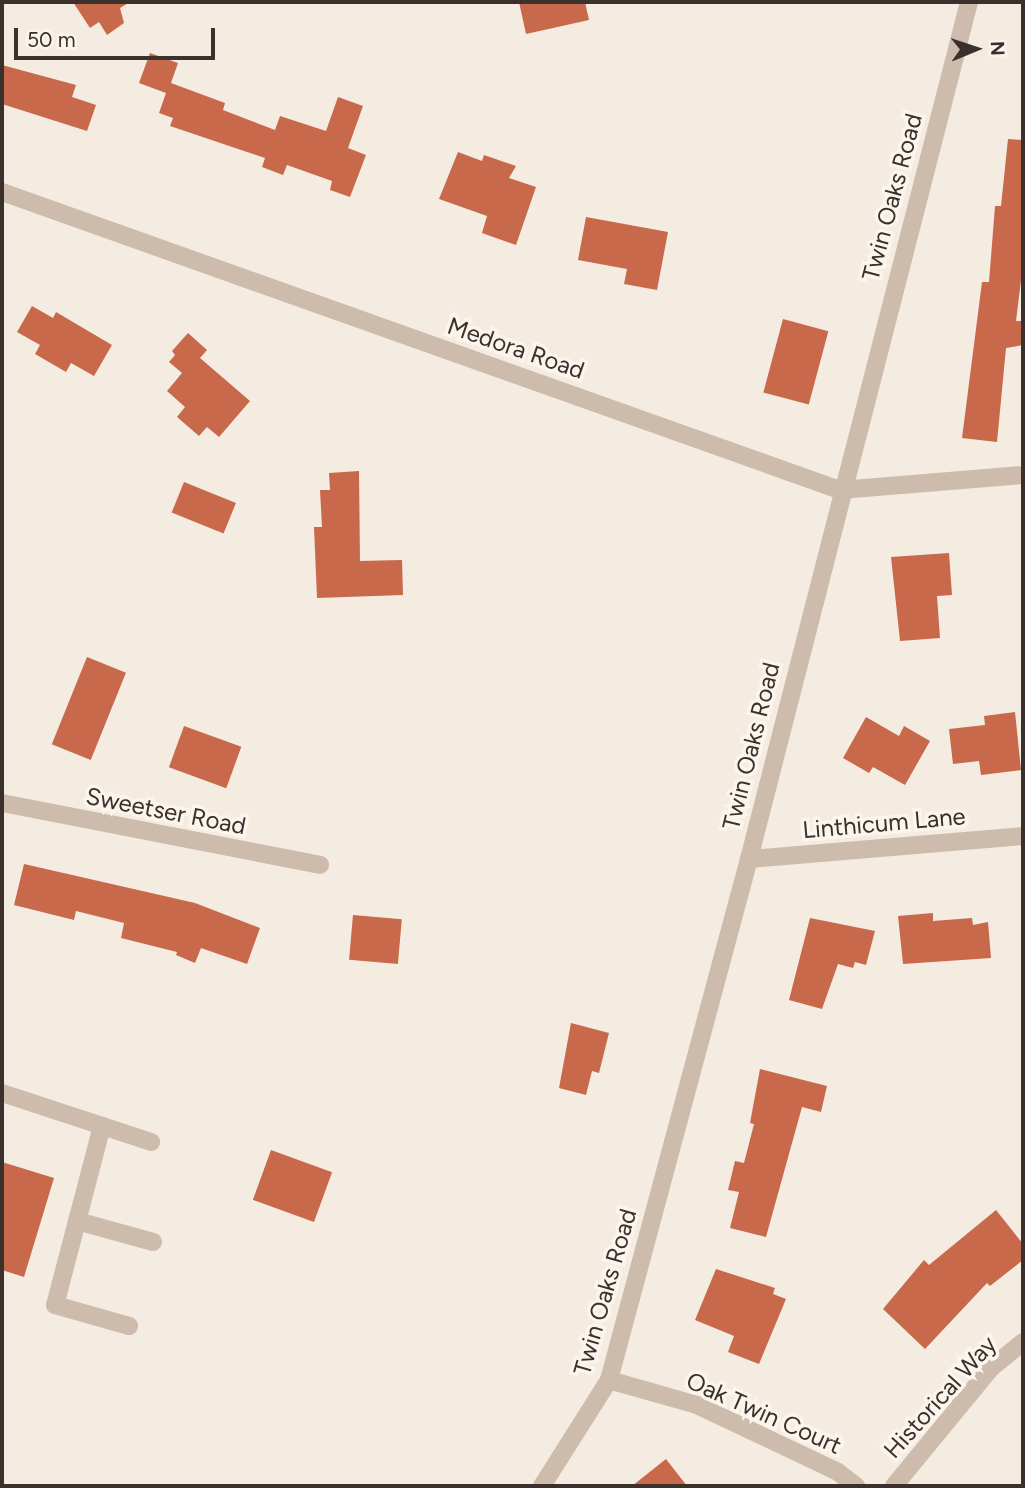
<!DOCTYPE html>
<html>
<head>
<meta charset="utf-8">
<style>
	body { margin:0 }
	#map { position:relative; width:1025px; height:1488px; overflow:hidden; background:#f4ebe1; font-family:Figtree,sans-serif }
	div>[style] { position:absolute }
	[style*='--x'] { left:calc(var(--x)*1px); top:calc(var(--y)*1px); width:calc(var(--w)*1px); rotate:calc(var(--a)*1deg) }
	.building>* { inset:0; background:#c8694b; transform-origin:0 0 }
	.minor>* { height:18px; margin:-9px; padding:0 9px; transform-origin:9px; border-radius:9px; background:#cdbbac }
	span { translate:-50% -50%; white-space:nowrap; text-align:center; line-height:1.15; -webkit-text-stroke:7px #fbf5ee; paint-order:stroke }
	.street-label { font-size:24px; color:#3b302b }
	.frame { position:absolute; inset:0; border:4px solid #3b302b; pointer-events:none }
	.north { position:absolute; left:941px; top:14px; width:70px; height:70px; -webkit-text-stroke:5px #fbf5ee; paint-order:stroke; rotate:88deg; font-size:19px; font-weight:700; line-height:28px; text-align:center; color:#3b302b }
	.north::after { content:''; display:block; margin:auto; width:24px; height:32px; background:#3b302b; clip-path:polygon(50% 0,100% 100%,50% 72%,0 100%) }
	.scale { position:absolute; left:14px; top:28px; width:201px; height:32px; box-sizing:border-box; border:4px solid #3b302b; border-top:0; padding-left:9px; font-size:21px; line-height:24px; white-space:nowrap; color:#3b302b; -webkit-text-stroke:5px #fbf5ee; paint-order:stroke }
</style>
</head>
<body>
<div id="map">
	<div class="building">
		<i style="clip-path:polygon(73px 2px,130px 2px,120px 8px,124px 23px,107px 35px,99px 22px,90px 28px)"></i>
		<i style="clip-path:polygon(519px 2px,585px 2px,589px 20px,526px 34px)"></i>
		<i style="clip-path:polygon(150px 53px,178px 63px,171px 83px,225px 103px,223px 110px,275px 130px,280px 116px,326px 131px,338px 97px,363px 106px,348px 148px,366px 155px,350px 197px,330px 190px,332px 181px,287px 165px,283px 175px,262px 167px,265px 158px,170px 126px,173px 118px,159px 113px,166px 93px,139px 83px)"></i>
		<i style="clip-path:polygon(2px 65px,76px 85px,72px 97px,96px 105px,87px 131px,2px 104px)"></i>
		<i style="clip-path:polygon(1008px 139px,1023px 140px,1023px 264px,1016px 321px,1023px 321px,1023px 345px,1006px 348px,997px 442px,962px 438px,982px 282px,989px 282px,995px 206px,1001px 206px)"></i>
		<i style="clip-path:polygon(458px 152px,482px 161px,484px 155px,516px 166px,509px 178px,536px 187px,516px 245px,482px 233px,487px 216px,439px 199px)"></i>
		<i style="clip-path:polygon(586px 217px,668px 232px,657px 290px,624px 284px,627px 269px,578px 260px)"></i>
		<i style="clip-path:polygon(32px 306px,53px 318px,56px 312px,112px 345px,94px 376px,71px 363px,66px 372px,35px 354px,40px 345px,17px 332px)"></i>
		<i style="left:783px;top:319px;width:47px;height:76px;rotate:15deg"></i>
		<i style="clip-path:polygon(188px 333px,207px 350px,200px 358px,250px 401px,219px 437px,207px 427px,199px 436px,177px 417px,185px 407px,167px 391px,182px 373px,169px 362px,175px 355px,172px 351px)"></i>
		<i style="clip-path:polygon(359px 471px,360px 561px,402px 560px,403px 595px,317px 598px,314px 527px,322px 527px,320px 490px,330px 490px,329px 473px)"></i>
		<i style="left:184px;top:482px;width:56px;height:33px;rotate:22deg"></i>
		<i style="clip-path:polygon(949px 553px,952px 595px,937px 596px,940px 638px,900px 641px,891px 557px)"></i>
		<i style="left:87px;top:657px;width:42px;height:94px;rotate:22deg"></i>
		<i style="clip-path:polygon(1015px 712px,1021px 770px,981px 775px,979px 761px,953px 764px,949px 729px,985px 725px,984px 716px)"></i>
		<i style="clip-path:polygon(866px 717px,899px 736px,904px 726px,930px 741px,905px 785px,873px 767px,869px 773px,843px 758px)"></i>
		<i style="left:184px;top:726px;width:61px;height:44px;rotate:20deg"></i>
		<i style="clip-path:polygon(24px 864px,195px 903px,260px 928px,247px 964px,201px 948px,195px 963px,176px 955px,177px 952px,121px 938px,124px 923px,76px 911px,74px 920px,14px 905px)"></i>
		<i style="clip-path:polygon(933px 913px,933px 921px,972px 918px,973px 925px,988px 922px,991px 958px,903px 964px,898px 916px)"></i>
		<i style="left:353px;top:915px;width:49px;height:45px;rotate:5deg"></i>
		<i style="clip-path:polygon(810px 918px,875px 931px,866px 965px,855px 962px,853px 968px,838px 964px,822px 1009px,789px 1000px)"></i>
		<i style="clip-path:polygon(571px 1023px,609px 1033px,599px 1073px,592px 1071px,586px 1095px,559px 1088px)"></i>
		<i style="clip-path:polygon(760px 1069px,827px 1086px,821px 1112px,802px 1107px,766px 1237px,730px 1228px,739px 1192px,728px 1190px,735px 1161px,744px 1163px,754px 1124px,750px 1123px)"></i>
		<i style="left:271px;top:1150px;width:65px;height:53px;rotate:20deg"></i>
		<i style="clip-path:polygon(2px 1162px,54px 1178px,24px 1277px,2px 1270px)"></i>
		<i style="clip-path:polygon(996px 1210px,1023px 1244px,1023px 1260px,990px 1286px,987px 1283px,925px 1349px,883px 1309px,924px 1260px,929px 1265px)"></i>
		<i style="clip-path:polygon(716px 1269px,775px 1288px,773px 1294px,786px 1299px,759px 1364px,728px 1352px,734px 1336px,695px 1320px)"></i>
		<i style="clip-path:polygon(666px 1459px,687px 1486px,632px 1486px)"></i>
	</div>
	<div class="minor">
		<i style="--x:2;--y:192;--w:889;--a:19.58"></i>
		<i style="--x:840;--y:490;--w:184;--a:-4.7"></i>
		<i style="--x:2;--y:803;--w:324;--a:11"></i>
		<i style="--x:749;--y:859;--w:275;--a:-4.8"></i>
		<i style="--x:2;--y:1093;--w:157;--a:18.2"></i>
		<i style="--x:102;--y:1126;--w:185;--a:104.7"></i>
		<i style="--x:55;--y:1305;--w:77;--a:15.8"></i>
		<i style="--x:77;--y:1221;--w:79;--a:15.4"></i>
		<i style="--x:609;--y:1380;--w:91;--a:15.9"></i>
		<i style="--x:697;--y:1405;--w:156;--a:25.4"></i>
		<i style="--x:838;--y:1472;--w:23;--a:38"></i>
		<i style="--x:542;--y:1486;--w:125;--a:-57.7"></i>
		<i style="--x:609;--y:1380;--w:539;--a:-74.96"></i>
		<i style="--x:749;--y:859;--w:885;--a:-75.6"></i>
		<i style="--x:894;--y:1486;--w:153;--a:-50.6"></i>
		<i style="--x:991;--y:1368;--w:41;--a:-39.1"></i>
	</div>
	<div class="street-label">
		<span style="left:892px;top:197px;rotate:-75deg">Twin Oaks Road</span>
		<span style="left:516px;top:348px;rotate:19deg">Medora Road</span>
		<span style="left:751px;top:746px;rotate:-76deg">Twin Oaks Road</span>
		<span style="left:166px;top:811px;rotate:11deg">Sweetser Road</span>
		<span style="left:884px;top:823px;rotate:-5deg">Linthicum Lane</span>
		<span style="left:605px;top:1292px;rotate:-74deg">Twin Oaks Road</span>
		<span style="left:940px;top:1397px;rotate:-48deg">Historical Way</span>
		<span style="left:764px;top:1413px;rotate:24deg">Oak Twin Court</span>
	</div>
	<div class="frame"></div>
	<div class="north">N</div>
	<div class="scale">50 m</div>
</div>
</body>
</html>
